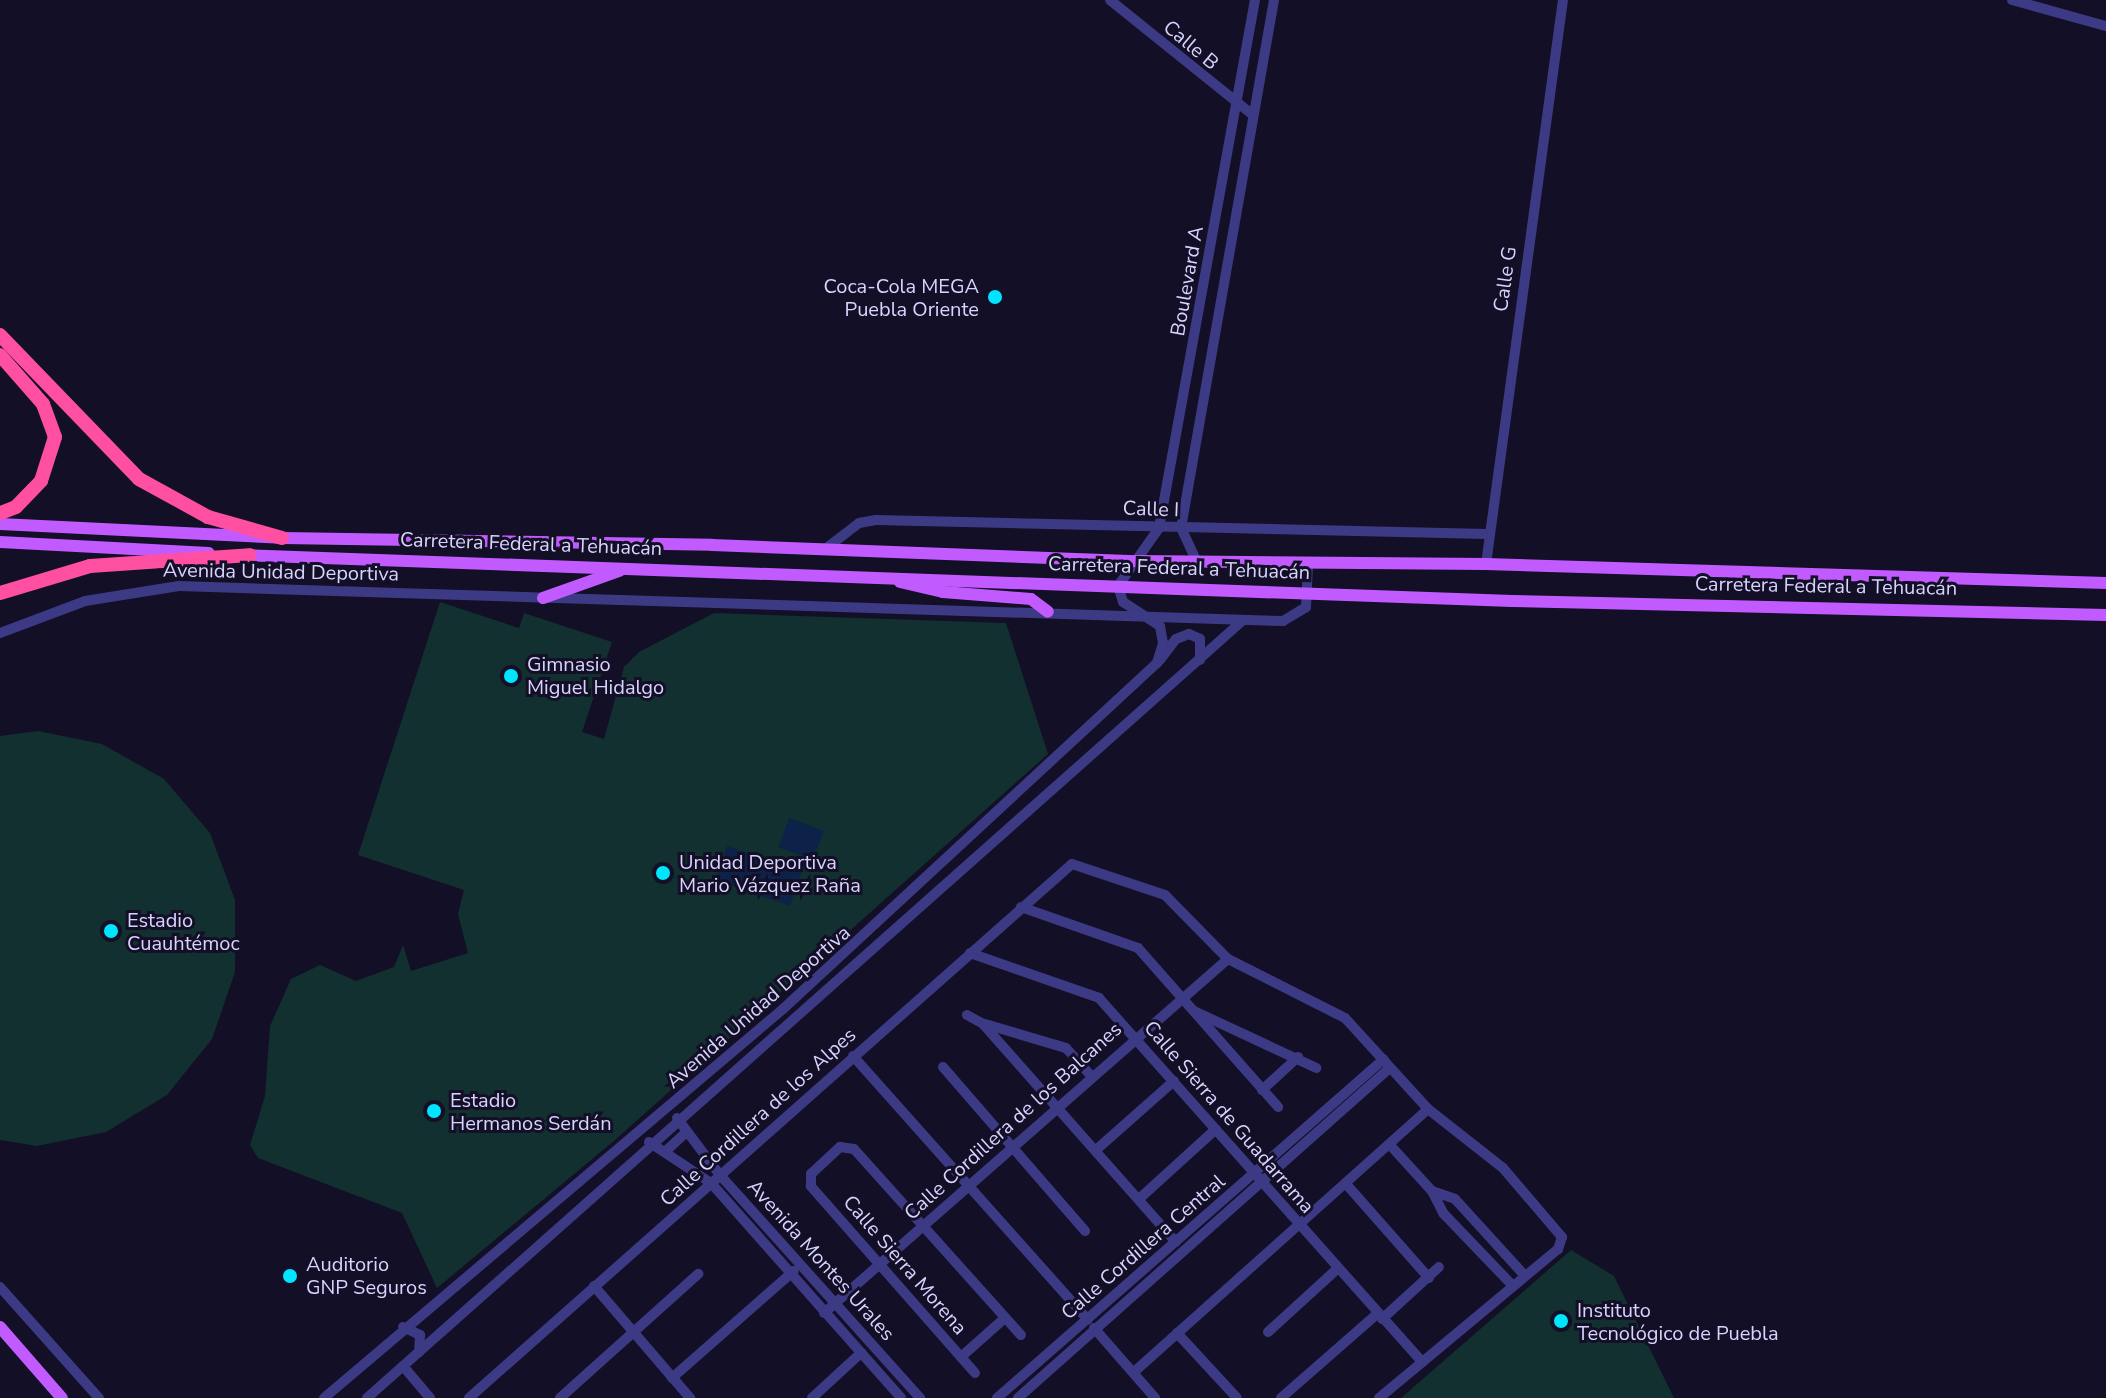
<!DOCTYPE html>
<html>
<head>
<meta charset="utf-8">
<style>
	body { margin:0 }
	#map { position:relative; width:2106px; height:1398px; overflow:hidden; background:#130f26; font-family:"Nunito Sans",sans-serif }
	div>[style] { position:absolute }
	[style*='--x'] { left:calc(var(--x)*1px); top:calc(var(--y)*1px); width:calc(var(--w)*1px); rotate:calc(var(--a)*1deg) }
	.green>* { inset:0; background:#12302f }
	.water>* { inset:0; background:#0c2248; transform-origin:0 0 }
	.minor>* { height:10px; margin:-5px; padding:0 5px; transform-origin:5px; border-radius:5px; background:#3d3a85 }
	.major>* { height:12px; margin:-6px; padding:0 6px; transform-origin:6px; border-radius:6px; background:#c25bff }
	.highway>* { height:14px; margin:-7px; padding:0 7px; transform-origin:7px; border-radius:7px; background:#ff4fa3 }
	.dots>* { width:22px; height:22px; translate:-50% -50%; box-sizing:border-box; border:4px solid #130f26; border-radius:50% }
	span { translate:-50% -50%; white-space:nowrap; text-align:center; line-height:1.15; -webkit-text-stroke:6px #130f26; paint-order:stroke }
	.street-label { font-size:20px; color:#d9d4ff }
	.poi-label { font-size:20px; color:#d9d4ff }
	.right { translate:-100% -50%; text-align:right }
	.left { translate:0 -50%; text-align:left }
</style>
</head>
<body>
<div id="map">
	<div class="green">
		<i style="clip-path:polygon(440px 602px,519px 628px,524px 613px,612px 642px,582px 732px,604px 739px,624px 667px,639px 652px,714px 613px,1006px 623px,1048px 754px,615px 1140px,437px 1288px,402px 1213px,258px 1158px,250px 1145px,265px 1096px,270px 1026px,291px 979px,320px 965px,356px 981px,394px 967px,403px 945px,411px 971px,468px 953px,458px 914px,464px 890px,358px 855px)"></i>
		<i style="clip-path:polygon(38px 731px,102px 744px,164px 779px,210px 833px,235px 900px,235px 972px,212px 1039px,167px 1095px,106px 1132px,37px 1146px,0 1140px,0 736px)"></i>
		<i style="clip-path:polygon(1571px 1250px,1614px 1276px,1674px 1398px,1401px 1398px)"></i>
	</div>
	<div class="water">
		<i style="left:789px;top:818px;width:37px;height:31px;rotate:20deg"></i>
		<i style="left:727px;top:846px;width:79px;height:36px;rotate:19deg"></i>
	</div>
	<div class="minor">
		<i style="--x:1110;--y:0;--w:182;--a:38.8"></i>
		<i style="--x:2012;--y:0;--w:98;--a:15.5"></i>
		<i style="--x:824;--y:550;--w:44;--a:-37.6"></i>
		<i style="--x:859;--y:523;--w:17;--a:-10"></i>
		<i style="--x:876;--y:520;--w:611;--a:1.31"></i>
		<i style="--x:1197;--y:562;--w:38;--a:-115"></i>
		<i style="--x:1181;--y:528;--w:536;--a:-80.01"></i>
		<i style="--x:1486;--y:564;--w:569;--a:-82.23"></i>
		<i style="--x:0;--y:633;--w:91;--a:-20.6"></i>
		<i style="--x:85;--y:601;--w:95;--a:-9.1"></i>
		<i style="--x:179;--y:586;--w:1105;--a:1.82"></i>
		<i style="--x:1283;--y:621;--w:27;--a:-31"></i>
		<i style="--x:1306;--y:607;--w:43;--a:-87.3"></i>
		<i style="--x:1160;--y:660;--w:26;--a:-53"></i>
		<i style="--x:1176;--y:639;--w:14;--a:-21"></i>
		<i style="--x:1189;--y:634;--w:12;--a:24"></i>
		<i style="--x:1200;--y:639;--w:21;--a:90"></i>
		<i style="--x:1021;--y:907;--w:124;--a:19.3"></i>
		<i style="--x:1138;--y:948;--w:212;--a:48.6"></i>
		<i style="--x:970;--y:953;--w:137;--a:19.2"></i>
		<i style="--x:1099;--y:998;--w:487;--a:48.4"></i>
		<i style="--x:1194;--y:1011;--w:135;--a:25"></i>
		<i style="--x:967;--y:1015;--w:18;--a:29"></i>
		<i style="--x:983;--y:1024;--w:291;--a:48.5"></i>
		<i style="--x:985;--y:1024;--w:84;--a:16.5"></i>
		<i style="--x:1066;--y:1048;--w:36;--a:48"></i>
		<i style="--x:853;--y:1056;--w:353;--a:48.3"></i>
		<i style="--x:943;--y:1067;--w:217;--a:49.1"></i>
		<i style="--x:1262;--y:1090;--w:49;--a:-42.5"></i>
		<i style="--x:677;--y:1118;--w:71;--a:53"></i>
		<i style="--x:720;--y:1175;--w:300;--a:48.1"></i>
		<i style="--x:649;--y:1142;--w:74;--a:33.5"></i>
		<i style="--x:711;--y:1183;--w:287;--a:48.5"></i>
		<i style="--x:1390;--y:1145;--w:62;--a:47.6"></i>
		<i style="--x:1432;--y:1191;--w:25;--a:63"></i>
		<i style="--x:1443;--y:1213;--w:101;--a:46.2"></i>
		<i style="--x:667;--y:1150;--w:23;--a:-43"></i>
		<i style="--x:1096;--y:1150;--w:104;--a:-41.5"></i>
		<i style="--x:1347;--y:1185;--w:124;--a:48.6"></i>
		<i style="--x:1432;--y:1191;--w:24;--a:19"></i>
		<i style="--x:1455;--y:1199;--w:104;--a:47.7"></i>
		<i style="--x:1139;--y:1199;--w:104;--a:-42.3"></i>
		<i style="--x:594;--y:1286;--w:148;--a:49.4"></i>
		<i style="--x:0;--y:1287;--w:149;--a:48.3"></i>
		<i style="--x:824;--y:1313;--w:537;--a:-41.23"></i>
		<i style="--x:1382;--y:1319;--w:77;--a:-42.4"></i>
		<i style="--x:403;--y:1327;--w:19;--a:25"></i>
		<i style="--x:420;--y:1335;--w:17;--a:93"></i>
		<i style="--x:1094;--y:1328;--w:93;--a:48.9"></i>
		<i style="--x:1268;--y:1332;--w:95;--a:-42.4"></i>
		<i style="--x:1177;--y:1333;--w:88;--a:47.3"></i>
		<i style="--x:961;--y:1357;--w:59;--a:-41.6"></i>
		<i style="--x:403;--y:1366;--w:42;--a:49.8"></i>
		<i style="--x:1134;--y:1372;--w:394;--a:-41.8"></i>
		<i style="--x:975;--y:1373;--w:249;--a:-131.3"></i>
		<i style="--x:811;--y:1186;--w:12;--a:-90"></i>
		<i style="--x:811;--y:1174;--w:40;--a:-43"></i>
		<i style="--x:840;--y:1147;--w:14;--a:8"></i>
		<i style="--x:854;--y:1149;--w:250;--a:48.1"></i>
		<i style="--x:672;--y:1378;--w:162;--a:-41.3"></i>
		<i style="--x:324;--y:1398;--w:602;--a:-40.28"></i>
		<i style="--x:783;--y:1009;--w:510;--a:-42.77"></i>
		<i style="--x:1157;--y:663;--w:21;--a:-73"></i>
		<i style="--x:1163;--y:643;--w:17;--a:-100"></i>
		<i style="--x:1160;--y:626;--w:44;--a:-147"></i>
		<i style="--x:1123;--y:602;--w:17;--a:-107"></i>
		<i style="--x:1118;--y:586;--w:71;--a:-54.7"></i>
		<i style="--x:1159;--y:528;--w:537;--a:-79.7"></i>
		<i style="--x:367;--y:1398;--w:1169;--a:-41.6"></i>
		<i style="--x:469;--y:1398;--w:805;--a:-41.53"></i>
		<i style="--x:1072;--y:864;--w:98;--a:18.4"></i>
		<i style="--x:1165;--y:895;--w:90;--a:45.5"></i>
		<i style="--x:1228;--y:959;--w:131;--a:26.8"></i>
		<i style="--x:1345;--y:1018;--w:123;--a:47.6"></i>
		<i style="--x:1428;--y:1109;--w:95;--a:38.2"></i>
		<i style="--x:1503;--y:1168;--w:91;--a:49.5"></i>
		<i style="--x:1562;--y:1237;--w:13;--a:108"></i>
		<i style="--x:1558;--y:1249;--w:233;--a:140.2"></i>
		<i style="--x:560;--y:1398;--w:186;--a:-41.9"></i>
		<i style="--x:812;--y:1398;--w:67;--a:-42.6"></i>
		<i style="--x:997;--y:1398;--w:514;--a:-41.22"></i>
		<i style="--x:1018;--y:1398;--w:497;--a:-41.6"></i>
		<i style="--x:1281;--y:1398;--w:128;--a:-41.2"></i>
	</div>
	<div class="major">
		<i style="--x:0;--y:524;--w:282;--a:2.8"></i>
		<i style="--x:282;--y:538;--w:430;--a:0.9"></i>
		<i style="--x:712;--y:545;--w:424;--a:2.2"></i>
		<i style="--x:1136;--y:561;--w:350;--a:0.5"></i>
		<i style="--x:1486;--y:564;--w:620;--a:1.76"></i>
		<i style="--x:0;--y:542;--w:209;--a:3"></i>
		<i style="--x:243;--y:555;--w:1270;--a:2.08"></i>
		<i style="--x:1512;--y:601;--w:594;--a:1.35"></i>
		<i style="--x:900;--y:582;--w:44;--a:13.1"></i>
		<i style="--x:943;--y:592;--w:88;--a:4.5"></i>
		<i style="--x:1031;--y:599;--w:21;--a:37"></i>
		<i style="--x:543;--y:598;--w:81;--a:-19.6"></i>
		<i style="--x:0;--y:1327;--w:94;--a:48.9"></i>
	</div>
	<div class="highway">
		<i style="--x:0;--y:335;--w:200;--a:46"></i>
		<i style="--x:139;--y:479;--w:79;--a:28.8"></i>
		<i style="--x:208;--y:517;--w:77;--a:15.8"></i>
		<i style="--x:0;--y:355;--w:65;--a:48.7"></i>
		<i style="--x:43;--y:404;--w:35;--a:70"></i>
		<i style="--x:55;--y:437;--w:46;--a:107.7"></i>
		<i style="--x:41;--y:481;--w:36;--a:134"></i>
		<i style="--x:16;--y:507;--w:17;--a:159"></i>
		<i style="--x:0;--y:593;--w:94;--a:-16.7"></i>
		<i style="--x:90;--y:566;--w:160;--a:-3.9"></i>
	</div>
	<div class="dots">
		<i style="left:995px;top:297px;background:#00e5ff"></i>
		<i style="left:511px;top:676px;background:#00e5ff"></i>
		<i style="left:663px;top:873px;background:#00e5ff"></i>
		<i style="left:111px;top:931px;background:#00e5ff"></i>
		<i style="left:434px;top:1111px;background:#00e5ff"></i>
		<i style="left:290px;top:1276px;background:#00e5ff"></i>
		<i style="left:1561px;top:1321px;background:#00e5ff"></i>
	</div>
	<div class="street-label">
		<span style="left:1191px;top:45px;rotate:40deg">Calle B</span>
		<span style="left:1505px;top:279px;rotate:-82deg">Calle G</span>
		<span style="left:1187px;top:281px;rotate:-80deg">Boulevard A</span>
		<span style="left:1151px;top:509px;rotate:2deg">Calle I</span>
		<span style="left:531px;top:544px;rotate:2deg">Carretera Federal a Tehuacán</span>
		<span style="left:1179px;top:568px;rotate:2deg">Carretera Federal a Tehuacán</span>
		<span style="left:281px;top:572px;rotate:1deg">Avenida Unidad Deportiva</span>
		<span style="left:1826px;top:586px;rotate:1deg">Carretera Federal a Tehuacán</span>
		<span style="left:758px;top:1007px;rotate:-41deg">Avenida Unidad Deportiva</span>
		<span style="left:758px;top:1117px;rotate:-42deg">Calle Cordillera de los Alpes</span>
		<span style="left:1229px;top:1117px;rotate:49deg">Calle Sierra de Guadarrama</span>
		<span style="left:1013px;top:1121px;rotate:-42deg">Calle Cordillera de los Balcanes</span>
		<span style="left:1143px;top:1247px;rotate:-41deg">Calle Cordillera Central</span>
		<span style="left:821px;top:1260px;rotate:48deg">Avenida Montes Urales</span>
		<span style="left:905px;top:1265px;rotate:49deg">Calle Sierra Morena</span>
	</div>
	<div class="poi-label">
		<span class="right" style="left:979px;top:298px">Coca-Cola MEGA<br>Puebla Oriente</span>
		<span class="left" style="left:527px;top:676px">Gimnasio<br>Miguel Hidalgo</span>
		<span class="left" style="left:679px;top:874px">Unidad Deportiva<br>Mario Vázquez Raña</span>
		<span class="left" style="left:127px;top:932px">Estadio<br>Cuauhtémoc</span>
		<span class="left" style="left:450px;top:1112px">Estadio<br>Hermanos Serdán</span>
		<span class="left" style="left:306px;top:1276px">Auditorio<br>GNP Seguros</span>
		<span class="left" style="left:1577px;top:1322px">Instituto<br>Tecnológico de Puebla</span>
	</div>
</div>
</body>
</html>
